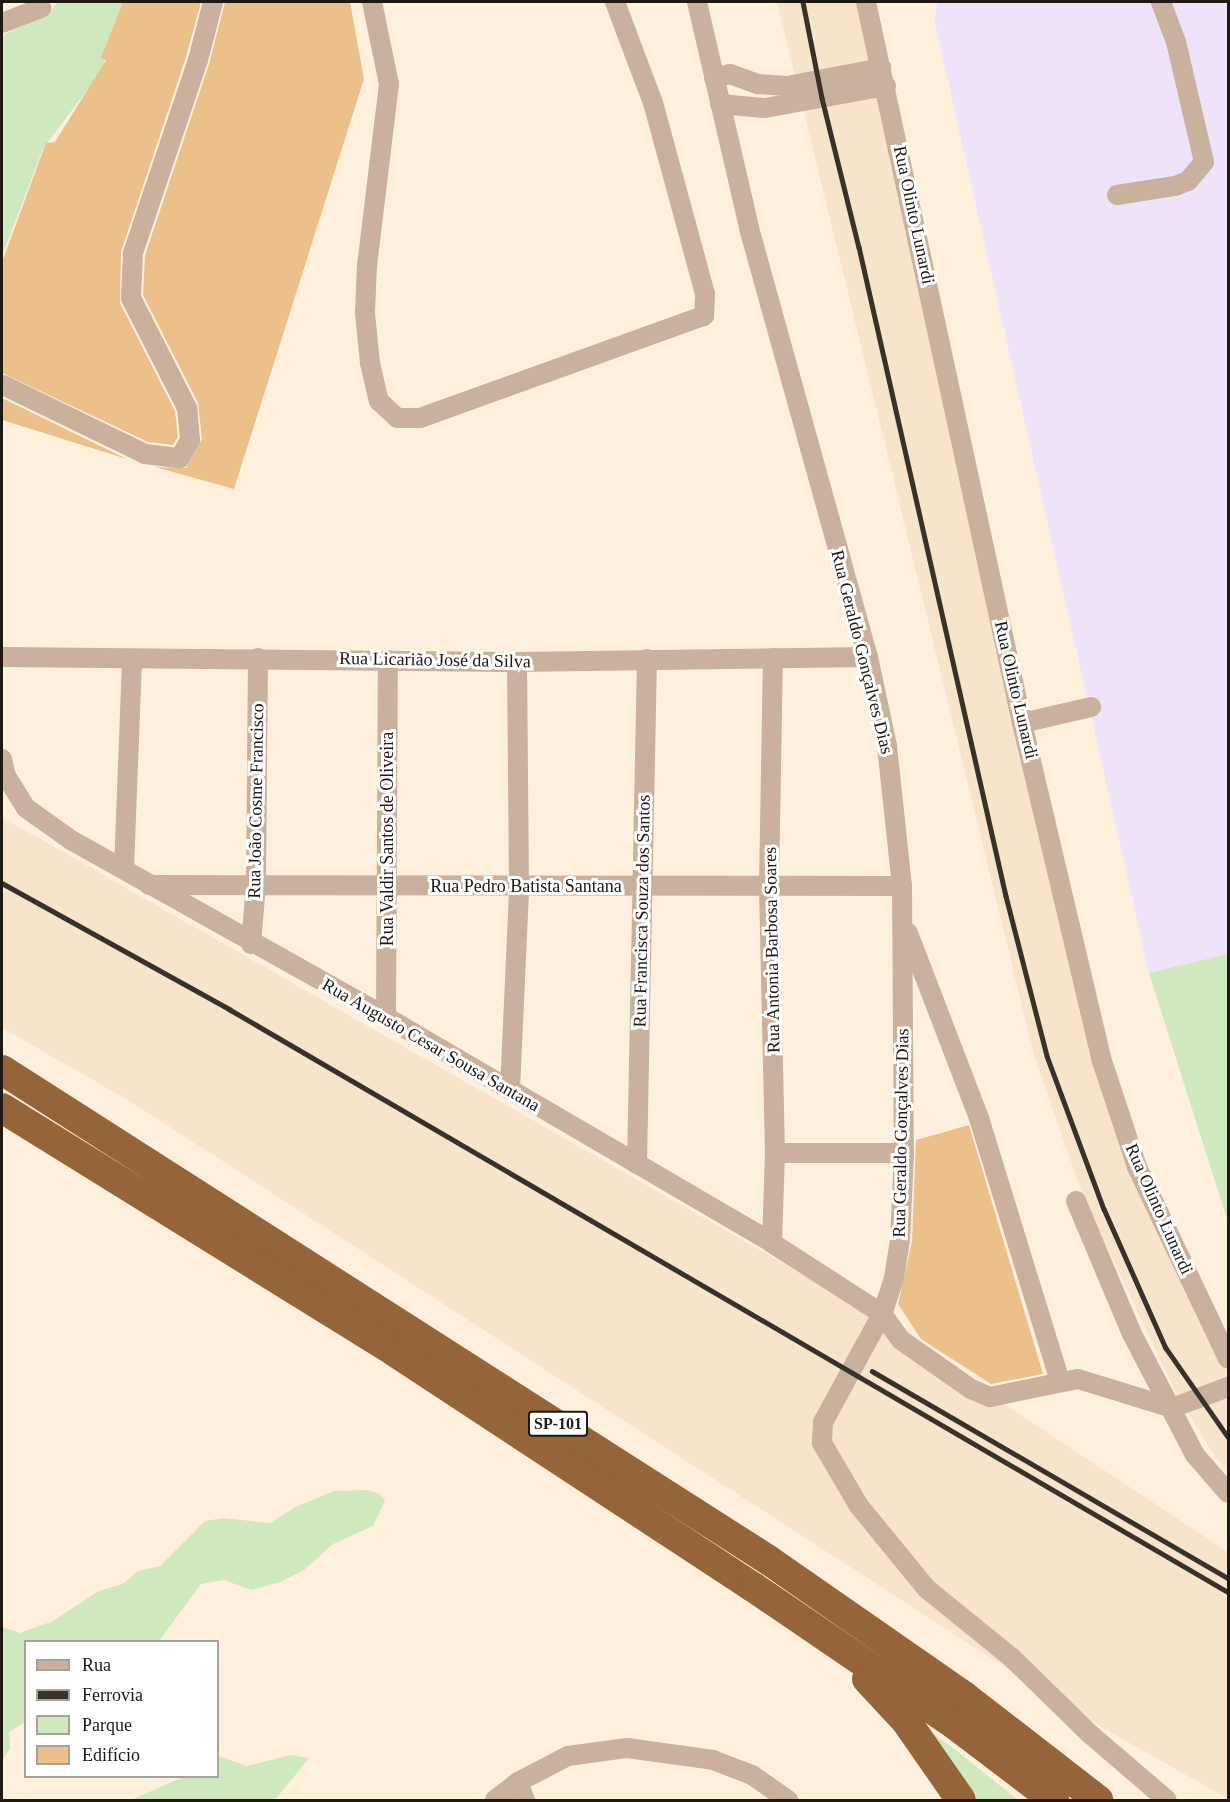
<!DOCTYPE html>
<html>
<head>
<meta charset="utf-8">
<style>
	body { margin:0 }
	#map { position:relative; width:1230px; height:1802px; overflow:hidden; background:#fff0de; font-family:Georgia,serif }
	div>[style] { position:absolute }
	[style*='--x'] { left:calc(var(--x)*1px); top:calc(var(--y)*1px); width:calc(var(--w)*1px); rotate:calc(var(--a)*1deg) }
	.built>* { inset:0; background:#f8e3cb }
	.industrial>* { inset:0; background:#eee3f8 }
	.green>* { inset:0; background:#d0e8bd }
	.building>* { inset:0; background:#ecc08a }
	.minor>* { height:20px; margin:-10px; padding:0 10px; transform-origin:10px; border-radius:10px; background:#c9b19d }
	.highway>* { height:30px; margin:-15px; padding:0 15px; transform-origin:15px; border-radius:15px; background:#956539 }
	.rail>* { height:4.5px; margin:-2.25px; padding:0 2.25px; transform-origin:2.25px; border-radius:2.25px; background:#38322a }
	span { translate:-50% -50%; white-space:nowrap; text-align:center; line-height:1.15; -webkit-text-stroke:6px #fff; paint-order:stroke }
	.shield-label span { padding:2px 4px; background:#fff; border:2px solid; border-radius:4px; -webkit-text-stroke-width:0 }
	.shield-label { font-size:16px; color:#1e1912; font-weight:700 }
	.street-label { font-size:18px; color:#1e1912 }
	.frame { position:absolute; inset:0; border:3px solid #1e1912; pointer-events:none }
	.legend { position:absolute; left:24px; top:1640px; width:195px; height:138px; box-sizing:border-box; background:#fff; border:2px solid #a5a3a0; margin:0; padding:8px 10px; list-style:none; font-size:18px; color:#1e1912 }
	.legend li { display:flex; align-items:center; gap:12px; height:30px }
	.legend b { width:30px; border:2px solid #a5a3a0 }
</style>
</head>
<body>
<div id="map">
	<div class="built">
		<i style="clip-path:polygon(777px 2px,866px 2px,1101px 1058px,1228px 1359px,1228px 1471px,1214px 1455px,1174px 1389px,1083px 1196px,1034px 1055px)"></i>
		<i style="clip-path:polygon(2px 817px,844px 1298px,1228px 1552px,1228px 1799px,1070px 1709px,128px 1100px,2px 1028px)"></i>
	</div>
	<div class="industrial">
		<i style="clip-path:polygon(938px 2px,1228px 2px,1228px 1222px,1149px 973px,934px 19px)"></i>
	</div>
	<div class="green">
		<i style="clip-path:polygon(58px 2px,124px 2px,101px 71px,43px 149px,2px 256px,2px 35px,47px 15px)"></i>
		<i style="clip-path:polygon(1228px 954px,1228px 1222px,1149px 973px)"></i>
		<i style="clip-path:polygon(368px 1490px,380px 1494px,385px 1501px,373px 1526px,333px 1544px,304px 1570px,280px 1582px,251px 1590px,224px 1580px,201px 1584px,159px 1641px,26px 1642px,25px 1722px,9px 1732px,10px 1748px,2px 1761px,2px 1627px,20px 1633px,53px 1621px,97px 1592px,124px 1583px,138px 1571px,160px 1566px,205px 1521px,224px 1518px,270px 1523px,295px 1507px,334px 1491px)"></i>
		<i style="clip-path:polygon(931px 1732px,957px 1751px,1018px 1800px,965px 1800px)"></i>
		<i style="clip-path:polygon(290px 1755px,309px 1758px,275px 1800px,131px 1800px,183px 1777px,218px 1776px,219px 1756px,247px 1766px)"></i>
	</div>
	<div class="building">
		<i style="clip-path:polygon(123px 2px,201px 2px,186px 57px,121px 252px,120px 303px,175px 411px,178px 437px,173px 445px,148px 442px,2px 373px,2px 262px,46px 143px,55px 142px,106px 60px,101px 58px)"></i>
		<i style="clip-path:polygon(225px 2px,350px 2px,364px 79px,234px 489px,155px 467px,186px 468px,202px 439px,198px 403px,143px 295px,145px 255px,209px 64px)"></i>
		<i style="clip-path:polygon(2px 398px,127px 459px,2px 420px)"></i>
		<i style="clip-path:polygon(969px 1125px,1043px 1374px,991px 1384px,921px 1339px,898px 1304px,912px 1241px,916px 1140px)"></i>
	</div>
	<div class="minor">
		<i style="--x:372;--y:2;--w:84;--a:78.3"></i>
		<i style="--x:389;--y:84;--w:182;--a:96.9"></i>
		<i style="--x:367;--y:265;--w:48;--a:92.4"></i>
		<i style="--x:365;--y:313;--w:50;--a:84.3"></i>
		<i style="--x:370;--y:363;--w:39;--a:77"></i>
		<i style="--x:379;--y:401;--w:25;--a:43"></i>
		<i style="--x:397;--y:418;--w:23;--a:0"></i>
		<i style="--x:420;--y:418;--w:302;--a:-19.8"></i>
		<i style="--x:704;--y:316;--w:22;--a:-87"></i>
		<i style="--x:705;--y:294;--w:198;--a:-105.2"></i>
		<i style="--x:653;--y:103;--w:108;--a:-110.6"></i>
		<i style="--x:697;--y:2;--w:232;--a:77"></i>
		<i style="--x:749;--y:228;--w:445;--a:74.5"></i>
		<i style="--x:868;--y:657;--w:91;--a:77.9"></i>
		<i style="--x:887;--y:746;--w:141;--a:83.9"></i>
		<i style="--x:902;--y:886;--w:267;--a:89.6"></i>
		<i style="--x:904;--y:1153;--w:87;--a:92.6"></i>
		<i style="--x:900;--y:1240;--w:38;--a:99"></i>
		<i style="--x:894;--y:1278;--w:38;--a:108"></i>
		<i style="--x:882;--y:1314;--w:123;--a:118.6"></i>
		<i style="--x:823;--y:1422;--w:21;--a:93"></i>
		<i style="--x:822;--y:1443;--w:73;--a:59.6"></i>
		<i style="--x:859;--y:1506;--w:107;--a:50.7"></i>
		<i style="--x:927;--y:1589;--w:108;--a:39"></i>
		<i style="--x:1011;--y:1657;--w:110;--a:44.3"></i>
		<i style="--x:1090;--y:1734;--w:101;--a:40.6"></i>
		<i style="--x:866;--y:2;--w:738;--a:77.79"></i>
		<i style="--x:1022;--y:723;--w:344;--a:76.7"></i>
		<i style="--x:1101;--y:1058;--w:115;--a:71.7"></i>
		<i style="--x:1137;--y:1167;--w:212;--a:64.6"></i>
		<i style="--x:2;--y:23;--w:42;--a:-21"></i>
		<i style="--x:714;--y:78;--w:16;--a:-14"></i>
		<i style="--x:730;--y:74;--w:30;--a:20"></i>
		<i style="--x:758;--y:84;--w:29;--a:4"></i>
		<i style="--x:787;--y:86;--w:96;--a:-10.8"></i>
		<i style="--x:720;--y:104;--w:45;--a:5.1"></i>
		<i style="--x:765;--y:108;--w:123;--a:-10.3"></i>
		<i style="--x:1117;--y:195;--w:59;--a:-8.8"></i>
		<i style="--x:1175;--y:186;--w:14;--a:-21"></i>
		<i style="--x:1188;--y:181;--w:25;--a:-50"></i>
		<i style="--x:1204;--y:162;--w:123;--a:-103.1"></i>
		<i style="--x:1176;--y:42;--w:43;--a:-110.6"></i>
		<i style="--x:3;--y:385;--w:158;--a:25.9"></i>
		<i style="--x:145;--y:454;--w:35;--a:7"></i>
		<i style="--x:180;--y:458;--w:21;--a:-61"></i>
		<i style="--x:190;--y:440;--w:32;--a:-95"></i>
		<i style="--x:187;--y:408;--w:123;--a:-117"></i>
		<i style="--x:131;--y:298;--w:45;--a:-87.5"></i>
		<i style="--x:133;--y:253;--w:204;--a:-71.4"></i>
		<i style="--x:198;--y:60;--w:60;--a:-75.5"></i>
		<i style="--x:2;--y:657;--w:515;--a:0.56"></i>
		<i style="--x:517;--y:662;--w:351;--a:-0.8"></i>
		<i style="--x:1022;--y:723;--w:71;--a:-13.1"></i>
		<i style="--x:2;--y:759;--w:17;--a:77"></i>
		<i style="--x:6;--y:776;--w:38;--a:58"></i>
		<i style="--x:26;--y:808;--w:55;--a:35.4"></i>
		<i style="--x:71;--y:840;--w:361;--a:29.3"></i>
		<i style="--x:386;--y:1017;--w:447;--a:30.3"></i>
		<i style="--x:772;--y:1243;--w:131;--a:32.8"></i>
		<i style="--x:882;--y:1314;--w:32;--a:54"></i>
		<i style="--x:901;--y:1340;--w:85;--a:35"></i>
		<i style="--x:971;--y:1389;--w:21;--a:23"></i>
		<i style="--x:990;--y:1397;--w:90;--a:-11.6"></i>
		<i style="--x:1078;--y:1379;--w:98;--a:17.1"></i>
		<i style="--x:1172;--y:1408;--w:60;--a:-20.6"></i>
		<i style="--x:124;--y:869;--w:210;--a:-87.8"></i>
		<i style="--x:149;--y:885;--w:753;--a:0.08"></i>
		<i style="--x:908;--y:933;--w:198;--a:69"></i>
		<i style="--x:979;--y:1118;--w:276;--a:72.9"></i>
		<i style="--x:251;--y:944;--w:60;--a:-85.2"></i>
		<i style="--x:256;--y:884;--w:226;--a:-89.5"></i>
		<i style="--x:386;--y:1017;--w:357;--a:-89.7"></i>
		<i style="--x:510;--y:1090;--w:202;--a:-87.4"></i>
		<i style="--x:519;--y:888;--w:226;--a:-90.5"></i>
		<i style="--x:775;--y:1153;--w:129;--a:0"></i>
		<i style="--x:637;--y:1164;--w:505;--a:-88.87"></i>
		<i style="--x:1076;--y:1201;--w:144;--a:67.2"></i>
		<i style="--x:1132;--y:1334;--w:136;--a:62.5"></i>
		<i style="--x:1195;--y:1455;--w:50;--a:49"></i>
		<i style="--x:772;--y:1243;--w:90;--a:-88.1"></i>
		<i style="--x:775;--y:1153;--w:270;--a:-91.3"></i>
		<i style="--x:769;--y:883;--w:225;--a:-89"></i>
		<i style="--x:518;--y:1782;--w:19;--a:69"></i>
		<i style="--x:495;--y:1800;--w:29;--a:-38"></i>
		<i style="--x:518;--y:1782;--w:56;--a:-27.5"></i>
		<i style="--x:568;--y:1756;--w:60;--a:-7.7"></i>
		<i style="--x:627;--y:1748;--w:87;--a:7.9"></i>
		<i style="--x:713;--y:1760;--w:42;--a:21"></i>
		<i style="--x:752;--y:1775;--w:44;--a:34.8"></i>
	</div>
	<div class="highway">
		<i style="--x:2;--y:1070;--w:908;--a:32.59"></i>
		<i style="--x:767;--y:1559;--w:240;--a:34.8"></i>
		<i style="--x:964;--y:1696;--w:170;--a:37.8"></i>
		<i style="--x:2;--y:1108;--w:463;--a:31.8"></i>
		<i style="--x:395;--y:1352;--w:428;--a:33.3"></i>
		<i style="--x:753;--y:1587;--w:243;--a:34.3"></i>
		<i style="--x:954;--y:1724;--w:126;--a:37.2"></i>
		<i style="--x:867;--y:1679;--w:57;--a:47.1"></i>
		<i style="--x:906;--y:1721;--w:96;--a:55.2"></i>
	</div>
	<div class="rail">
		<i style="--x:803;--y:2;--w:98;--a:78.8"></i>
		<i style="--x:822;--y:98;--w:154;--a:76.1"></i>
		<i style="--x:859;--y:247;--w:665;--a:77.24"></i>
		<i style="--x:1006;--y:896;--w:165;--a:75.6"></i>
		<i style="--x:1047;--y:1056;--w:163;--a:69.6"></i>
		<i style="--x:1104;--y:1209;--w:152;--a:66"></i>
		<i style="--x:1166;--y:1348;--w:108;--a:55.1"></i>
		<i style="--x:2;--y:883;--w:260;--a:29"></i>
		<i style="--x:229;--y:1009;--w:1157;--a:30.27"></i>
		<i style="--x:872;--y:1371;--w:412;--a:30.2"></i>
	</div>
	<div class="shield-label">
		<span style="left:558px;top:1424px">SP-101</span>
	</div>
	<div class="street-label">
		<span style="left:914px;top:215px;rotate:78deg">Rua Olinto Lunardi</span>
		<span style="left:862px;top:652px;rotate:76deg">Rua Geraldo Gonçalves Dias</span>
		<span style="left:435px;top:660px;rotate:1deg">Rua Licarião José da Silva</span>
		<span style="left:1016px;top:690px;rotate:77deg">Rua Olinto Lunardi</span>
		<span style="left:256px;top:801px;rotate:-89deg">Rua João Cosme Francisco</span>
		<span style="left:387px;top:839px;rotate:-90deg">Rua Valdir Santos de Oliveira</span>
		<span style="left:526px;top:886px">Rua Pedro Batista Santana</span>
		<span style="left:642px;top:911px;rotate:-89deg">Rua Francisca Souza dos Santos</span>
		<span style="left:772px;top:950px;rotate:-91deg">Rua Antonia Barbosa Soares</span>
		<span style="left:431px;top:1045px;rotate:30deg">Rua Augusto Cesar Sousa Santana</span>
		<span style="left:901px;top:1133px;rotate:-89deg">Rua Geraldo Gonçalves Dias</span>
		<span style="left:1159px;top:1209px;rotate:66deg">Rua Olinto Lunardi</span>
	</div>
	<div class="frame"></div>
	<ul class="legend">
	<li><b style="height:8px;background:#c9b19d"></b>Rua</li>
	<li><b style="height:8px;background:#38322a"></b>Ferrovia</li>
	<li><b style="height:16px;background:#d0e8bd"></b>Parque</li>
	<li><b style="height:16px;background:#ecc08a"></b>Edifício</li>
	</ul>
</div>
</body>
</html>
